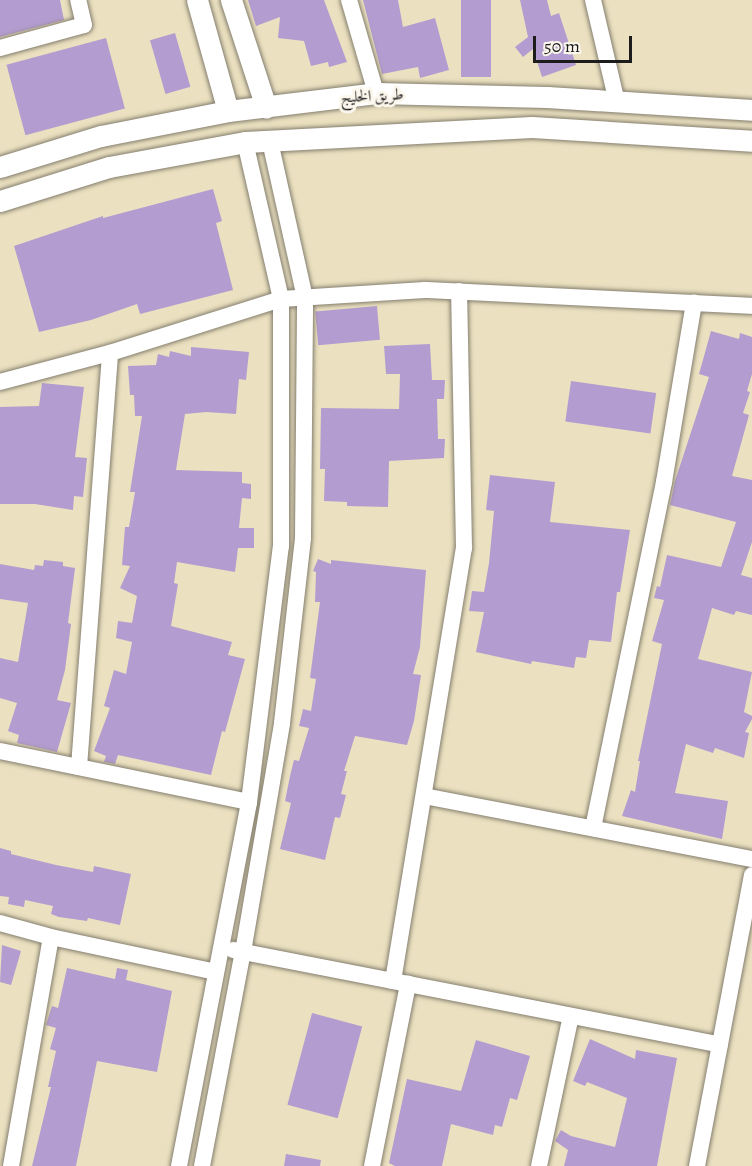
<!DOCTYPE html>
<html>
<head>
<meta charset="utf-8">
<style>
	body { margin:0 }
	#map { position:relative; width:752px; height:1166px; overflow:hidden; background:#ebe1c0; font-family:Alegreya,Amiri,serif }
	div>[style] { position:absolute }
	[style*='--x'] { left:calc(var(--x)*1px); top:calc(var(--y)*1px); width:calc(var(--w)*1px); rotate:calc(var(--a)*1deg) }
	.building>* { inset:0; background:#b39dd0; transform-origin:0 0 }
	.roads { filter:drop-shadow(0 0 2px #847e6e) drop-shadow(0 0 2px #847e6e) }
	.minor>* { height:16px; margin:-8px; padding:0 8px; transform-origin:8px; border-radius:8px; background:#fff }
	.major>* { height:21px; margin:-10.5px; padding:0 10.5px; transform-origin:10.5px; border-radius:10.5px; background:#fff }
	span { translate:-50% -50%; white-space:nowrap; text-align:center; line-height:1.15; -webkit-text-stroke:6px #fbf7ec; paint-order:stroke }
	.street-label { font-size:16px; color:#1c1c1c }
	.scale { position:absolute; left:533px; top:36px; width:99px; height:27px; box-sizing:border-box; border:3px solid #1c1c1c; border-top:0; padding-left:8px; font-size:18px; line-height:21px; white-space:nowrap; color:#1c1c1c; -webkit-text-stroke:4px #fbf7ec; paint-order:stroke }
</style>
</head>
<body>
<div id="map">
	<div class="building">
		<i style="clip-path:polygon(0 0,60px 0,64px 20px,0 37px)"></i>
		<i style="clip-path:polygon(248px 0,324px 0,347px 62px,329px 67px,328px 62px,311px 66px,304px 41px,278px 38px,280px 17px,256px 26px)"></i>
		<i style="clip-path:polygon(363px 0,398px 0,403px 27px,435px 18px,449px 70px,420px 78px,418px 67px,382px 74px)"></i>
		<i style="left:461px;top:0;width:30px;height:77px"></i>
		<i style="clip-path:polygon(520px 0,547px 0,551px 16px,559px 13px,576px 65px,542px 77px,533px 49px,523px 57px,515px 47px,528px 37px)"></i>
		<i style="left:175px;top:33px;width:56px;height:26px;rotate:74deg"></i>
		<i style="left:106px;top:38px;width:73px;height:103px;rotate:75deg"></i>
		<i style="clip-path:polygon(213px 189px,222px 221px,216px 223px,233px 290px,140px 314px,137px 304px,91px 320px,39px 332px,14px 246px,103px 216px,103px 218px)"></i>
		<i style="left:377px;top:306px;width:34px;height:62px;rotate:85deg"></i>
		<i style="clip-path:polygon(711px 331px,739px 339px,740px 333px,752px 337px,752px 374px,747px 391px,750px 392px,743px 413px,749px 415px,732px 476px,752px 480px,752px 542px,741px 575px,752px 578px,752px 615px,736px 611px,734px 615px,712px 608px,698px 659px,752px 672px,744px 712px,752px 716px,752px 719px,745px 732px,749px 733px,744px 758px,715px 748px,713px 753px,686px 744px,675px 793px,728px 801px,722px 839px,622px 816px,631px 790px,635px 792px,640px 761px,638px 761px,662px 644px,652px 641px,664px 600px,654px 598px,657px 586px,660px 587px,667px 555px,721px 567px,736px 522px,670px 505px,675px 481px,709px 377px,699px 374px)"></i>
		<i style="clip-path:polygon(430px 344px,432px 380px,445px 380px,444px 399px,437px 399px,438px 439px,445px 439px,444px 458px,389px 461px,388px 507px,347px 506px,347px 502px,324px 501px,325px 469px,320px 469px,321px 408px,399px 409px,400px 374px,386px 374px,384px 346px)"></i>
		<i style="clip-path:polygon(191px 347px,249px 352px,246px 380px,239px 379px,236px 414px,206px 412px,185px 414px,176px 470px,242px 472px,242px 483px,251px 484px,251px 499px,242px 498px,239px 528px,254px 528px,254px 548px,238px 548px,235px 572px,177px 562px,174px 583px,178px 584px,171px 626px,232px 642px,228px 655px,245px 659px,225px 732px,222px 731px,211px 775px,118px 755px,115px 764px,104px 762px,106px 756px,94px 751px,110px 708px,104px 706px,114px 670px,126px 674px,132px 642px,116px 638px,118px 621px,132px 623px,137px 596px,120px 588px,130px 566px,122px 565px,125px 527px,129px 527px,135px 492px,130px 492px,142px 416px,135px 416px,134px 395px,130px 395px,128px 366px,156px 365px,158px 354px,169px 357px,170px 351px,191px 356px)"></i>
		<i style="left:571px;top:381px;width:86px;height:41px;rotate:8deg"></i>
		<i style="clip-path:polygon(42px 383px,84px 387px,75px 457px,87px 458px,83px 497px,74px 496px,73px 510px,35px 504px,0 504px,0 407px,39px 406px)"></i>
		<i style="clip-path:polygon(490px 475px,555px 482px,550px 522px,630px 530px,620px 592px,617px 592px,611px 642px,589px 640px,586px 658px,576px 657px,574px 668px,532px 661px,531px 664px,476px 652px,484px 612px,469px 611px,472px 591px,484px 592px,489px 563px,494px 511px,486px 510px)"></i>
		<i style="clip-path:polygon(318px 559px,331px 564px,331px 560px,426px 570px,420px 647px,413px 674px,421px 675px,414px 721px,407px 745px,355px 736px,344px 771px,347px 771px,341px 794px,346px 795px,340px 818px,335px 817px,325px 860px,280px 849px,291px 803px,285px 801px,290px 776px,294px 760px,299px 761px,309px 728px,299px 726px,303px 709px,311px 711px,316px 679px,310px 678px,320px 602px,315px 602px,316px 572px,313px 571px)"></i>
		<i style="clip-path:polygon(44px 560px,63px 562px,63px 566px,75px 568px,68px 623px,71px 624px,65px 670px,57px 700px,71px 703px,57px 752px,17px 743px,19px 735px,8px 731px,17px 703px,0 698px,0 658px,18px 662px,28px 603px,0 599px,0 564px,34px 570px,35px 565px,43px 566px)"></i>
		<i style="clip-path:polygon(0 848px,11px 851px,11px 854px,56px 865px,93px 872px,94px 866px,131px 874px,120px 925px,88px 918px,87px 921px,59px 917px,51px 914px,53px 906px,25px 900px,24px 907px,8px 904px,9px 897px,0 896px)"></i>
		<i style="clip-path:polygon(2px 945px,21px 951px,11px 985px,0 982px)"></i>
		<i style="clip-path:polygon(67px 968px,115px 979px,117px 968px,128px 970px,126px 980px,172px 991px,157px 1072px,97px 1061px,76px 1166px,32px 1166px,51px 1087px,48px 1087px,56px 1051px,50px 1049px,56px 1028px,46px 1025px,52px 1006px,58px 1008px)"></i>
		<i style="left:312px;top:1013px;width:52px;height:95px;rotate:15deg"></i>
		<i style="clip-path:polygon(590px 1039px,635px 1059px,636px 1050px,677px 1058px,657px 1166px,564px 1166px,568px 1150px,555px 1141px,561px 1130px,571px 1136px,615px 1147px,627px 1098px,587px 1082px,585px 1086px,573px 1081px)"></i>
		<i style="clip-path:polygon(476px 1040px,530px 1056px,517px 1100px,510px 1098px,502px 1127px,495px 1125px,493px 1135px,451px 1124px,442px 1166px,395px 1166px,389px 1163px,407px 1079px,461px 1091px)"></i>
		<i style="clip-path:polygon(286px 1154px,321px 1160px,320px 1166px,284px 1166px)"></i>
	</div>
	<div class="roads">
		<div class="minor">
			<i style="--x:349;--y:0;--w:97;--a:73.8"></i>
			<i style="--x:593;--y:0;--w:105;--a:76.8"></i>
			<i style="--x:0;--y:48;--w:87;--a:-15.3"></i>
			<i style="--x:84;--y:25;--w:26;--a:-103"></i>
			<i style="--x:0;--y:382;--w:114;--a:-14.8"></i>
			<i style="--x:110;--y:353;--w:179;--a:-17.5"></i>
			<i style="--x:281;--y:299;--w:144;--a:-3.6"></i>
			<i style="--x:425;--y:290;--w:327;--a:2.8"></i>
			<i style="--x:0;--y:751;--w:254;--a:11.6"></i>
			<i style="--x:79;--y:767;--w:415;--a:-85.7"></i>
			<i style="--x:424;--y:796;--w:334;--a:10.9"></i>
			<i style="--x:593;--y:828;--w:353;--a:-78.4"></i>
			<i style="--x:664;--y:482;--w:182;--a:-80.5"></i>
			<i style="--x:0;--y:923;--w:53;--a:15.4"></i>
			<i style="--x:51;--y:937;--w:168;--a:12"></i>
			<i style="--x:233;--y:950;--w:496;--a:11"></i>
			<i style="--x:393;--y:981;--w:439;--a:-80.7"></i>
			<i style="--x:464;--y:548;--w:257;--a:-91.1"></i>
			<i style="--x:11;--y:1166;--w:232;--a:-80.1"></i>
			<i style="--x:179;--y:1166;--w:371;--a:-79.1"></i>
			<i style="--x:249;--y:802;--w:258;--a:-82.9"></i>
			<i style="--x:281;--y:546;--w:247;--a:-90"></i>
			<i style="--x:281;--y:299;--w:161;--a:-102.9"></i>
			<i style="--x:202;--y:1166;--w:218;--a:-79.2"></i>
			<i style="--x:243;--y:952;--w:232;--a:-80.3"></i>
			<i style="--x:282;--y:723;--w:186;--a:-83.5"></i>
			<i style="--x:303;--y:538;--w:240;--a:-89.5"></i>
			<i style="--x:305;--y:298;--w:161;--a:-102.6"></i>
			<i style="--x:372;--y:1166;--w:186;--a:-78.8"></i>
			<i style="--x:539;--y:1166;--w:153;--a:-78"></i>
			<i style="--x:697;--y:1166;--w:296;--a:-79.3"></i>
		</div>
		<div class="major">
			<i style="--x:197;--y:0;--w:115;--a:74.4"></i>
			<i style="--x:231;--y:0;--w:113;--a:71.9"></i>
			<i style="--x:0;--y:167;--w:106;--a:-17.1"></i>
			<i style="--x:101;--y:136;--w:129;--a:-11.1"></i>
			<i style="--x:228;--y:111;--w:149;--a:-6.9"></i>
			<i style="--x:376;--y:93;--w:171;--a:1.3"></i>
			<i style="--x:547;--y:97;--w:205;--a:3.6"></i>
			<i style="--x:0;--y:201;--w:114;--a:-17.3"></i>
			<i style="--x:109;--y:167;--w:138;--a:-10.4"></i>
			<i style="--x:245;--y:142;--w:287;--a:-3"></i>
			<i style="--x:532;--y:127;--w:220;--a:3.6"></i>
		</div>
	</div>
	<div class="street-label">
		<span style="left:372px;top:96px;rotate:-3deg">طريق الخليج</span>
	</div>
	<div class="scale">50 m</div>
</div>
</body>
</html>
